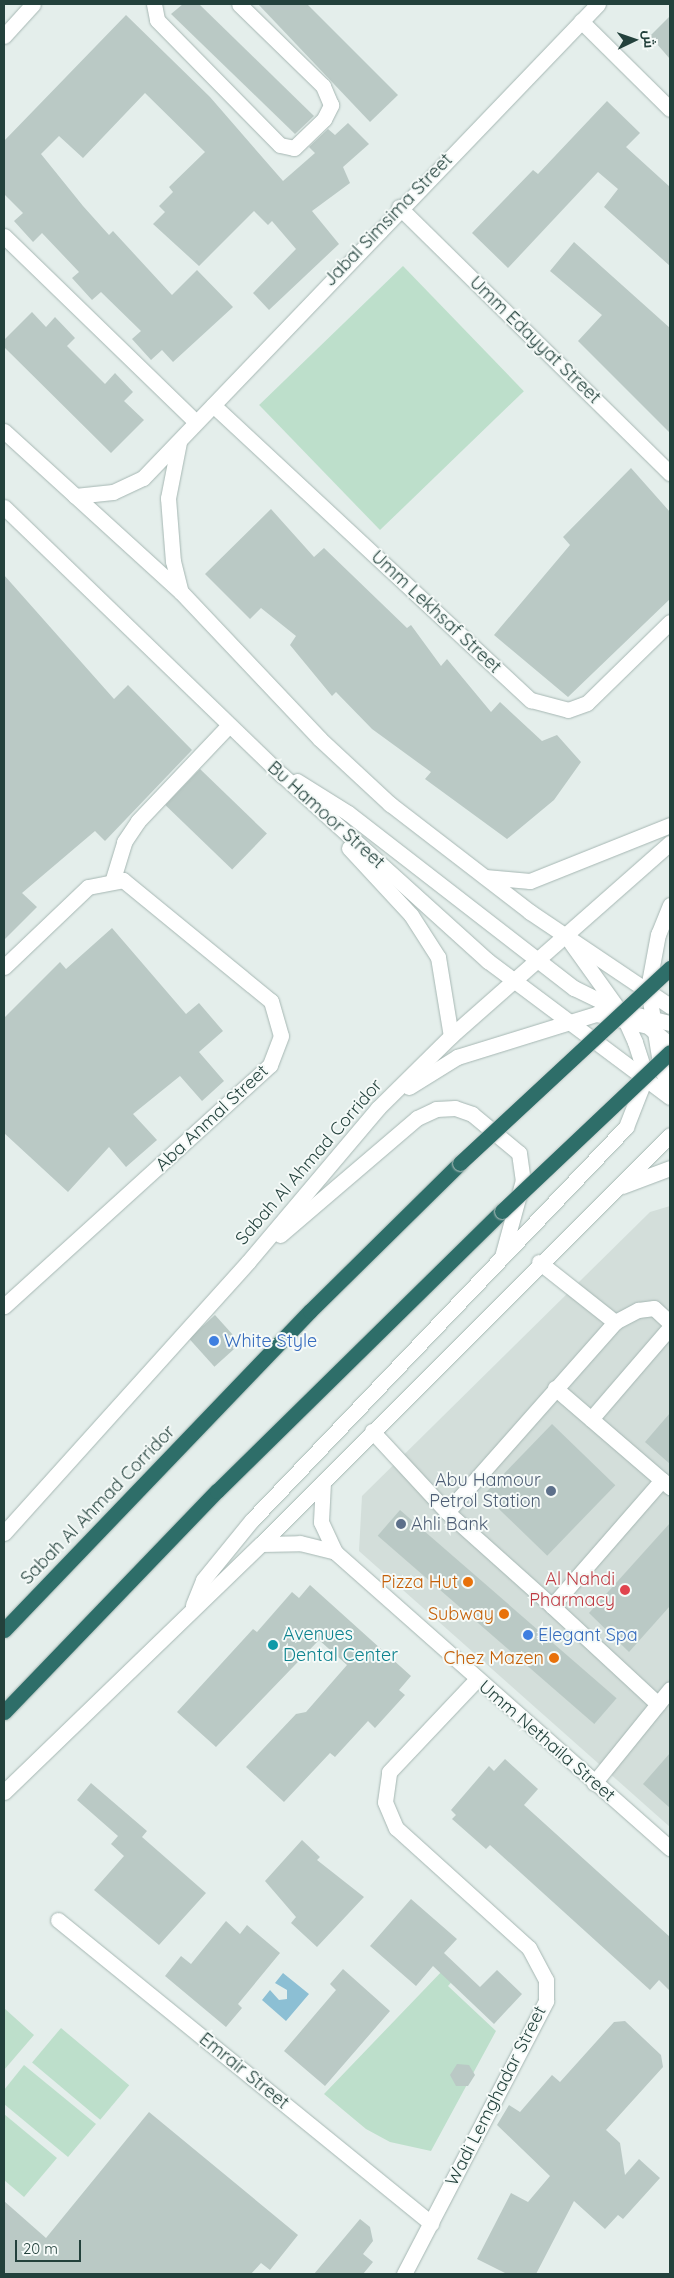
<!DOCTYPE html>
<html>
<head>
<meta charset="utf-8">
<style>
	body { margin:0 }
	#map { position:relative; width:674px; height:2278px; overflow:hidden; background:#e4eeeb; font-family:Quicksand,Cairo,sans-serif }
	div>[style] { position:absolute }
	[style*='--x'] { left:calc(var(--x)*1px); top:calc(var(--y)*1px); width:calc(var(--w)*1px); rotate:calc(var(--a)*1deg) }
	.built>* { inset:0; background:#d3deda }
	.green>* { inset:0; background:#bddfcb; transform-origin:0 0 }
	.water>* { inset:0; background:#8cbfd4 }
	.building>* { inset:0; background:#bac9c5; transform-origin:0 0 }
	.roads { filter:drop-shadow(0 0 1px #a6b7b3) drop-shadow(0 0 1px #a6b7b3) }
	.minor>* { height:15px; margin:-7.5px; padding:0 7.5px; transform-origin:7.5px; border-radius:7.5px; background:#fff }
	.highway>* { height:15px; margin:-7.5px; padding:0 7.5px; transform-origin:7.5px; border-radius:7.5px; background:#2e6e69 }
	.bridges { filter:drop-shadow(0 0 1px #c1cac8) drop-shadow(0 0 1px #c1cac8) }
	.highway-bridge>* { height:15px; margin:-7.5px; padding:0 7.5px; transform-origin:7.5px; border-radius:7.5px; background:#2e6e69 }
	.dots>* { width:14px; height:14px; translate:-50% -50%; box-sizing:border-box; border:2px solid #f5faf8; border-radius:50% }
	span { translate:-50% -50%; white-space:nowrap; text-align:center; line-height:1.15; -webkit-text-stroke:4px #f5faf8; paint-order:stroke }
	.street-label { font-size:18px; color:#23413c }
	.shop-label { font-size:18px; color:#366cbe }
	.left { translate:0 -50%; text-align:left }
	.service-label { font-size:18px; color:#4e5e75 }
	.right { translate:-100% -50%; text-align:right }
	.health-label { font-size:18px; color:#be3a42 }
	.food-label { font-size:18px; color:#c56008 }
	.culture-label { font-size:18px; color:#0d838f }
	.frame { position:absolute; inset:0; border:5px solid #23413c; pointer-events:none }
	.north { position:absolute; left:609px; top:15px; width:50px; height:50px; -webkit-text-stroke:4px #f5faf8; paint-order:stroke; rotate:87deg; font-size:14px; font-weight:700; line-height:20px; text-align:center; color:#23413c }
	.north::after { content:''; display:block; margin:auto; width:18px; height:22px; background:#23413c; clip-path:polygon(50% 0,100% 100%,50% 72%,0 100%) }
	.scale { position:absolute; left:15px; top:2240px; width:66px; height:22px; box-sizing:border-box; border:2px solid #23413c; border-top:0; padding-left:6px; font-size:15px; line-height:18px; white-space:nowrap; color:#23413c; -webkit-text-stroke:4px #f5faf8; paint-order:stroke }
</style>
</head>
<body>
<div id="map">
	<div class="built">
		<i style="clip-path:polygon(670px 1206px,670px 1827px,359px 1551px,362px 1496px,650px 1212px)"></i>
	</div>
	<div class="green">
		<i style="left:403px;top:266px;width:174px;height:200px;rotate:46deg"></i>
		<i style="clip-path:polygon(445px 1968px,456px 1977px,448px 1986px,496px 2031px,431px 2151px,390px 2142px,366px 2129px,324px 2094px)"></i>
		<i style="clip-path:polygon(4px 2008px,34px 2035px,4px 2070px)"></i>
		<i style="left:61px;top:2028px;width:89px;height:45px;rotate:40deg"></i>
		<i style="clip-path:polygon(24px 2065px,96px 2124px,68px 2157px,4px 2104px,4px 2090px)"></i>
		<i style="clip-path:polygon(4px 2114px,57px 2158px,24px 2197px,4px 2180px)"></i>
	</div>
	<div class="water">
		<i style="clip-path:polygon(283px 1973px,309px 1994px,286px 2021px,262px 2000px,270px 1990px,279px 2000px,287px 1999px,287px 1990px,275px 1983px)"></i>
	</div>
	<div class="building">
		<i style="clip-path:polygon(183px 4px,199px 4px,314px 116px,295px 134px,171px 14px)"></i>
		<i style="clip-path:polygon(258px 4px,307px 4px,398px 95px,370px 122px)"></i>
		<i style="clip-path:polygon(126px 15px,210px 97px,283px 181px,315px 153px,309px 147px,328px 129px,335px 135px,348px 123px,369px 144px,343px 167px,350px 183px,312px 211px,339px 244px,269px 310px,253px 293px,296px 249px,272px 221px,268px 225px,254px 211px,199px 266px,153px 224px,165px 212px,159px 206px,173px 192px,169px 187px,205px 152px,145px 93px,83px 158px,59px 136px,41px 154px,83px 206px,109px 235px,113px 231px,172px 295px,197px 270px,233px 307px,173px 362px,162px 350px,151px 360px,132px 339px,141px 331px,101px 292px,92px 300px,72px 278px,79px 272px,42px 233px,33px 242px,14px 221px,23px 213px,4px 194px,4px 141px)"></i>
		<i style="clip-path:polygon(670px 16px,670px 59px,650px 36px)"></i>
		<i style="clip-path:polygon(607px 101px,640px 133px,626px 147px,670px 187px,670px 266px,604px 207px,618px 189px,598px 172px,508px 268px,472px 233px,533px 170px,538px 174px)"></i>
		<i style="clip-path:polygon(574px 242px,670px 328px,670px 433px,578px 341px,602px 315px,550px 271px)"></i>
		<i style="clip-path:polygon(32px 312px,46px 327px,55px 317px,75px 338px,67px 346px,105px 384px,115px 373px,133px 392px,124px 401px,144px 420px,111px 453px,4px 347px,4px 340px)"></i>
		<i style="clip-path:polygon(631px 468px,670px 512px,670px 599px,568px 697px,494px 635px,570px 545px,563px 537px)"></i>
		<i style="clip-path:polygon(271px 509px,314px 557px,324px 548px,407px 628px,411px 625px,441px 666px,447px 659px,491px 712px,500px 702px,542px 741px,557px 735px,581px 762px,554px 800px,507px 839px,425px 779px,431px 772px,372px 729px,336px 692px,332px 696px,290px 645px,296px 636px,261px 608px,250px 619px,205px 574px)"></i>
		<i style="clip-path:polygon(4px 575px,114px 699px,128px 685px,192px 750px,105px 841px,95px 831px,22px 893px,37px 907px,4px 940px)"></i>
		<i style="left:200px;top:769px;width:93px;height:50px;rotate:44deg"></i>
		<i style="clip-path:polygon(112px 928px,186px 1014px,199px 1003px,223px 1031px,199px 1052px,224px 1081px,202px 1101px,180px 1076px,133px 1114px,157px 1140px,126px 1167px,109px 1147px,68px 1192px,4px 1133px,4px 1018px,60px 962px,66px 969px)"></i>
		<i style="left:215px;top:1315px;width:38px;height:35px;rotate:48deg"></i>
		<i style="clip-path:polygon(670px 1413px,670px 1464px,645px 1442px)"></i>
		<i style="left:552px;top:1424px;width:88px;height:98px;rotate:44deg"></i>
		<i style="left:400px;top:1510px;width:287px;height:34px;rotate:41deg"></i>
		<i style="clip-path:polygon(670px 1523px,670px 1606px,629px 1652px,589px 1613px)"></i>
		<i style="clip-path:polygon(310px 1585px,411px 1676px,399px 1690px,405px 1695px,375px 1728px,368px 1721px,335px 1757px,330px 1753px,284px 1802px,246px 1767px,296px 1714px,306px 1712px,347px 1665px,319px 1640px,216px 1747px,177px 1712px,253px 1629px,257px 1632px,292px 1592px,299px 1598px)"></i>
		<i style="clip-path:polygon(670px 1753px,670px 1808px,643px 1784px)"></i>
		<i style="clip-path:polygon(505px 1759px,538px 1789px,524px 1805px,670px 1937px,670px 1991px,659px 1980px,650px 1990px,490px 1845px,486px 1849px,452px 1819px,456px 1815px,451px 1810px,489px 1766px,494px 1771px)"></i>
		<i style="clip-path:polygon(91px 1783px,147px 1831px,142px 1837px,206px 1893px,159px 1945px,94px 1890px,124px 1856px,111px 1844px,118px 1836px,77px 1800px)"></i>
		<i style="clip-path:polygon(302px 1840px,320px 1857px,317px 1860px,364px 1897px,317px 1947px,291px 1923px,296px 1917px,265px 1881px)"></i>
		<i style="clip-path:polygon(411px 1899px,457px 1939px,444px 1953px,480px 1987px,497px 1970px,522px 1994px,494px 2024px,433px 1966px,416px 1986px,370px 1946px)"></i>
		<i style="clip-path:polygon(226px 1921px,240px 1934px,247px 1925px,280px 1953px,238px 2004px,242px 2008px,226px 2027px,165px 1976px,181px 1956px,191px 1964px)"></i>
		<i style="clip-path:polygon(343px 1969px,390px 2011px,325px 2086px,284px 2051px,336px 1990px,330px 1984px)"></i>
		<i style="clip-path:polygon(625px 2021px,661px 2055px,663px 2067px,606px 2130px,620px 2143px,625px 2175px,639px 2159px,660px 2178px,623px 2219px,618px 2215px,605px 2229px,574px 2201px,536px 2274px,507px 2274px,477px 2259px,511px 2193px,528px 2202px,550px 2176px,497px 2125px,509px 2105px,520px 2112px,552px 2075px,560px 2082px,614px 2022px)"></i>
		<i style="clip-path:polygon(457px 2064px,469px 2065px,475px 2075px,468px 2086px,456px 2086px,450px 2075px)"></i>
		<i style="clip-path:polygon(149px 2112px,298px 2235px,270px 2270px,261px 2263px,251px 2274px,4px 2274px,4px 2201px,46px 2238px)"></i>
		<i style="clip-path:polygon(360px 2219px,370px 2227px,373px 2241px,363px 2254px,373px 2262px,363px 2274px,314px 2274px)"></i>
	</div>
	<div class="roads">
		<div class="minor">
			<i style="--x:154;--y:4;--w:16;--a:79"></i>
			<i style="--x:157;--y:20;--w:175;--a:45.5"></i>
			<i style="--x:280;--y:145;--w:14;--a:12"></i>
			<i style="--x:294;--y:148;--w:42;--a:-44"></i>
			<i style="--x:324;--y:119;--w:16;--a:-63"></i>
			<i style="--x:331;--y:105;--w:21;--a:-113"></i>
			<i style="--x:323;--y:86;--w:117;--a:-135.7"></i>
			<i style="--x:581;--y:21;--w:125;--a:44.7"></i>
			<i style="--x:4;--y:36;--w:43;--a:-47.8"></i>
			<i style="--x:399;--y:207;--w:380;--a:44.5"></i>
			<i style="--x:4;--y:236;--w:267;--a:44.1"></i>
			<i style="--x:213;--y:405;--w:434;--a:42.9"></i>
			<i style="--x:531;--y:700;--w:38;--a:15"></i>
			<i style="--x:568;--y:710;--w:20;--a:-20"></i>
			<i style="--x:587;--y:703;--w:116;--a:-44.3"></i>
			<i style="--x:4;--y:431;--w:239;--a:42.3"></i>
			<i style="--x:181;--y:592;--w:202;--a:46.6"></i>
			<i style="--x:320;--y:739;--w:96;--a:42.9"></i>
			<i style="--x:390;--y:804;--w:177;--a:37.6"></i>
			<i style="--x:530;--y:912;--w:169;--a:33.9"></i>
			<i style="--x:179;--y:442;--w:57;--a:101.1"></i>
			<i style="--x:168;--y:498;--w:63;--a:85.5"></i>
			<i style="--x:173;--y:561;--w:32;--a:76"></i>
			<i style="--x:75;--y:496;--w:38;--a:-6"></i>
			<i style="--x:113;--y:492;--w:33;--a:-25"></i>
			<i style="--x:143;--y:478;--w:657;--a:-46.17"></i>
			<i style="--x:4;--y:507;--w:386;--a:44"></i>
			<i style="--x:282;--y:775;--w:278;--a:42.1"></i>
			<i style="--x:488;--y:961;--w:227;--a:36.8"></i>
			<i style="--x:297;--y:781;--w:60;--a:32.1"></i>
			<i style="--x:348;--y:813;--w:286;--a:37.8"></i>
			<i style="--x:574;--y:988;--w:52;--a:26.1"></i>
			<i style="--x:621;--y:1011;--w:50;--a:13.8"></i>
			<i style="--x:349;--y:848;--w:91;--a:47.2"></i>
			<i style="--x:411;--y:915;--w:50;--a:57.3"></i>
			<i style="--x:438;--y:957;--w:80;--a:80.7"></i>
			<i style="--x:485;--y:877;--w:45;--a:5.1"></i>
			<i style="--x:530;--y:881;--w:151;--a:-21.8"></i>
			<i style="--x:113;--y:879;--w:39;--a:-73"></i>
			<i style="--x:124;--y:842;--w:25;--a:-56"></i>
			<i style="--x:138;--y:821;--w:132;--a:-46.5"></i>
			<i style="--x:670;--y:905;--w:31;--a:112"></i>
			<i style="--x:658;--y:934;--w:55;--a:100.5"></i>
			<i style="--x:648;--y:988;--w:82;--a:80.9"></i>
			<i style="--x:661;--y:1069;--w:20;--a:63"></i>
			<i style="--x:4;--y:967;--w:116;--a:-43.6"></i>
			<i style="--x:88;--y:887;--w:36;--a:-11"></i>
			<i style="--x:123;--y:880;--w:191;--a:39.3"></i>
			<i style="--x:271;--y:1001;--w:36;--a:74"></i>
			<i style="--x:281;--y:1036;--w:31;--a:111"></i>
			<i style="--x:270;--y:1065;--w:359;--a:137.8"></i>
			<i style="--x:409;--y:1087;--w:57;--a:-32"></i>
			<i style="--x:457;--y:1057;--w:145;--a:-17.2"></i>
			<i style="--x:596;--y:1014;--w:53;--a:13"></i>
			<i style="--x:648;--y:1026;--w:29;--a:41"></i>
			<i style="--x:622;--y:1186;--w:51;--a:-20.6"></i>
			<i style="--x:280;--y:1235;--w:180;--a:-40.5"></i>
			<i style="--x:417;--y:1118;--w:21;--a:-25"></i>
			<i style="--x:436;--y:1109;--w:19;--a:-3"></i>
			<i style="--x:455;--y:1108;--w:18;--a:19"></i>
			<i style="--x:472;--y:1114;--w:61;--a:39.7"></i>
			<i style="--x:519;--y:1153;--w:27;--a:82"></i>
			<i style="--x:523;--y:1180;--w:80;--a:105.3"></i>
			<i style="--x:539;--y:1262;--w:97;--a:38.3"></i>
			<i style="--x:555;--y:1388;--w:141;--a:40.7"></i>
			<i style="--x:591;--y:1419;--w:121;--a:-49.3"></i>
			<i style="--x:372;--y:1431;--w:110;--a:47.2"></i>
			<i style="--x:447;--y:1512;--w:141;--a:41.8"></i>
			<i style="--x:552;--y:1606;--w:167;--a:-48.9"></i>
			<i style="--x:662;--y:1480;--w:11;--a:41"></i>
			<i style="--x:323;--y:1482;--w:40;--a:92.9"></i>
			<i style="--x:321;--y:1522;--w:33;--a:65"></i>
			<i style="--x:335;--y:1552;--w:447;--a:41.5"></i>
			<i style="--x:447;--y:1512;--w:254;--a:-48.5"></i>
			<i style="--x:615;--y:1322;--w:26;--a:-28"></i>
			<i style="--x:638;--y:1310;--w:16;--a:-7"></i>
			<i style="--x:654;--y:1308;--w:22;--a:43"></i>
			<i style="--x:4;--y:1533;--w:365;--a:-48"></i>
			<i style="--x:248;--y:1262;--w:202;--a:-49.8"></i>
			<i style="--x:378;--y:1108;--w:103;--a:-44.6"></i>
			<i style="--x:451;--y:1036;--w:292;--a:-41.4"></i>
			<i style="--x:261;--y:1544;--w:39;--a:-1"></i>
			<i style="--x:300;--y:1543;--w:36;--a:14"></i>
			<i style="--x:193;--y:1605;--w:27;--a:-68"></i>
			<i style="--x:203;--y:1580;--w:77;--a:-50.8"></i>
			<i style="--x:252;--y:1520;--w:543;--a:-46.42"></i>
			<i style="--x:626;--y:1127;--w:55;--a:-68.6"></i>
			<i style="--x:646;--y:1076;--w:36;--a:-108"></i>
			<i style="--x:635;--y:1042;--w:27;--a:-114"></i>
			<i style="--x:624;--y:1017;--w:91;--a:-125.6"></i>
			<i style="--x:552;--y:1606;--w:144;--a:42.8"></i>
			<i style="--x:658;--y:1704;--w:19;--a:-51"></i>
			<i style="--x:594;--y:1783;--w:102;--a:-51"></i>
			<i style="--x:4;--y:1792;--w:357;--a:-44"></i>
			<i style="--x:261;--y:1544;--w:578;--a:-45"></i>
			<i style="--x:58;--y:1920;--w:481;--a:39.1"></i>
			<i style="--x:404;--y:2274;--w:308;--a:-62.5"></i>
			<i style="--x:546;--y:2001;--w:21;--a:-90"></i>
			<i style="--x:546;--y:1980;--w:36;--a:-118"></i>
			<i style="--x:529;--y:1948;--w:179;--a:-137.9"></i>
			<i style="--x:396;--y:1828;--w:28;--a:-113"></i>
			<i style="--x:385;--y:1802;--w:30;--a:-82"></i>
			<i style="--x:389;--y:1772;--w:127;--a:-46.6"></i>
		</div>
		<div class="highway">
			<i style="--x:4;--y:1630;--w:442;--a:-46.2"></i>
			<i style="--x:310;--y:1311;--w:211;--a:-44.6"></i>
			<i style="--x:4;--y:1712;--w:307;--a:-46.1"></i>
			<i style="--x:217;--y:1491;--w:400;--a:-44.5"></i>
		</div>
	</div>
	<div class="bridges">
		<div class="highway-bridge">
			<i style="--x:460;--y:1163;--w:287;--a:-42.9"></i>
			<i style="--x:502;--y:1211;--w:231;--a:-43.4"></i>
		</div>
	</div>
	<div class="dots">
		<i style="left:214px;top:1341px;background:#3f7fe0"></i>
		<i style="left:551px;top:1491px;background:#5c6f8a"></i>
		<i style="left:401px;top:1524px;background:#5c6f8a"></i>
		<i style="left:468px;top:1582px;background:#e8710a"></i>
		<i style="left:625px;top:1590px;background:#e0444e"></i>
		<i style="left:504px;top:1614px;background:#e8710a"></i>
		<i style="left:528px;top:1635px;background:#3f7fe0"></i>
		<i style="left:273px;top:1645px;background:#0f9aa8"></i>
		<i style="left:554px;top:1658px;background:#e8710a"></i>
	</div>
	<div class="street-label">
		<span style="left:388px;top:220px;rotate:-46deg">Jabal Simsima Street</span>
		<span style="left:535px;top:340px;rotate:44deg">Umm Edayyat Street</span>
		<span style="left:436px;top:612px;rotate:43deg">Umm Lekhsaf Street</span>
		<span style="left:326px;top:815px;rotate:42deg">Bu Hamoor Street</span>
		<span style="left:212px;top:1118px;rotate:-43deg">Aba Anmal Street</span>
		<span style="left:309px;top:1162px;rotate:-49deg">Sabah Al Ahmad Corridor</span>
		<span style="left:98px;top:1505px;rotate:-46deg">Sabah Al Ahmad Corridor</span>
		<span style="left:547px;top:1741px;rotate:41deg">Umm Nethaila Street</span>
		<span style="left:244px;top:2071px;rotate:39deg">Emrair Street</span>
		<span style="left:496px;top:2096px;rotate:-63deg">Wadi Lemghadar Street</span>
	</div>
	<div class="shop-label">
		<span class="left" style="left:224px;top:1341px">White Style</span>
		<span class="left" style="left:538px;top:1635px">Elegant Spa</span>
	</div>
	<div class="service-label">
		<span class="right" style="left:541px;top:1491px">Abu Hamour<br>Petrol Station</span>
		<span class="left" style="left:411px;top:1524px">Ahli Bank</span>
	</div>
	<div class="health-label">
		<span class="right" style="left:615px;top:1590px">Al Nahdi<br>Pharmacy</span>
	</div>
	<div class="food-label">
		<span class="right" style="left:458px;top:1582px">Pizza Hut</span>
		<span class="right" style="left:494px;top:1614px">Subway</span>
		<span class="right" style="left:544px;top:1658px">Chez Mazen</span>
	</div>
	<div class="culture-label">
		<span class="left" style="left:283px;top:1645px">Avenues<br>Dental Center</span>
	</div>
	<div class="frame"></div>
	<div class="north">ش</div>
	<div class="scale">20 m</div>
</div>
</body>
</html>
